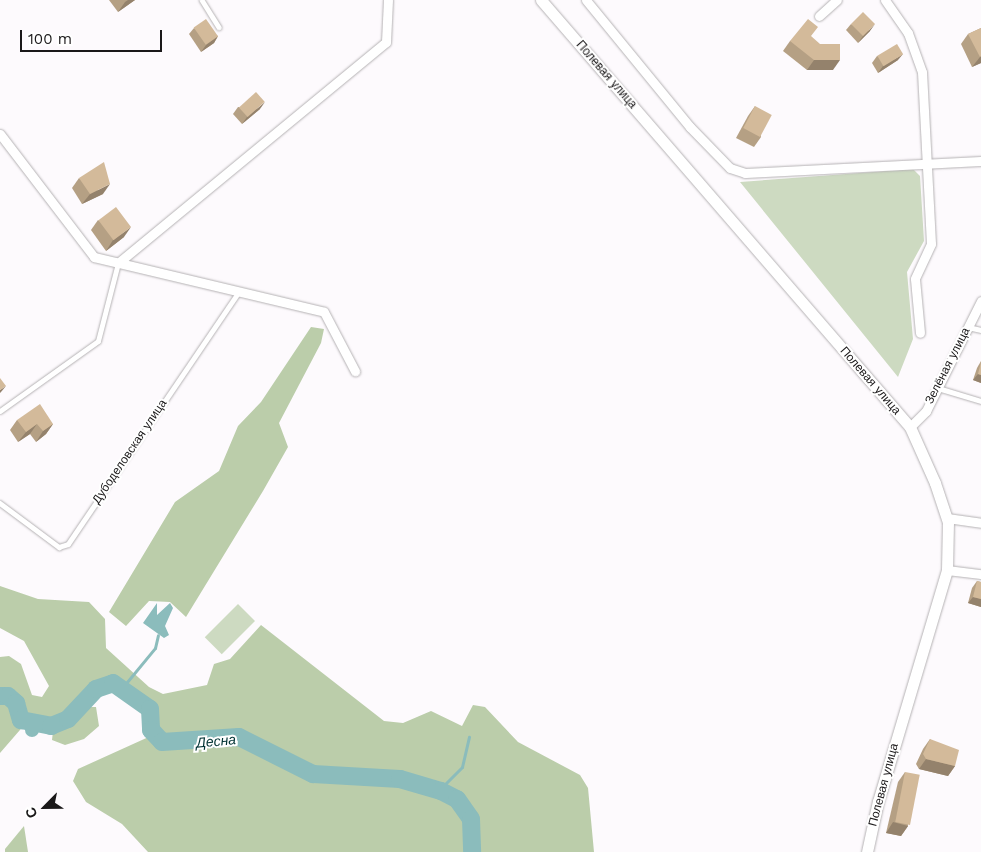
<!DOCTYPE html>
<html>
<head>
<meta charset="utf-8">
<style>
	body { margin:0 }
	#map { position:relative; width:981px; height:852px; overflow:hidden; background:#fdfafd; font-family:"Work Sans",sans-serif }
	div>[style] { position:absolute }
	[style*='--x'] { left:calc(var(--x)*1px); top:calc(var(--y)*1px); width:calc(var(--w)*1px); rotate:calc(var(--a)*1deg) }
	.green>* { inset:0; background:#cddac1; transform-origin:0 0 }
	.forest>* { inset:0; background:#bbcdaa }
	.water>* { inset:0; background:#8bbcbc }
	.round { border-radius:50% }
	.stream>* { height:3px; margin:-1.5px; padding:0 1.5px; transform-origin:1.5px; border-radius:1.5px; background:#8bbcbc }
	.river>* { height:18px; margin:-9px; padding:0 9px; transform-origin:9px; border-radius:9px; background:#8bbcbc }
	.roads { filter:drop-shadow(0 0 1px #b5b2b4) drop-shadow(0 0 1px #b5b2b4) }
	.service>* { height:4.5px; margin:-2.25px; padding:0 2.25px; transform-origin:2.25px; border-radius:2.25px; background:#fff }
	.minor>* { height:9px; margin:-4.5px; padding:0 4.5px; transform-origin:4.5px; border-radius:4.5px; background:#fff }
	.tertiary>* { height:11px; margin:-5.5px; padding:0 5.5px; transform-origin:5.5px; border-radius:5.5px; background:#fff }
	.wall>* { inset:0; background:#b5a084 }
	.shaded-wall>* { inset:0; background:#94826c }
	.building>* { inset:0; background:#d3ba9a; transform-origin:0 0 }
	span { translate:-50% -50%; white-space:nowrap; text-align:center; line-height:1.15; -webkit-text-stroke:4px #fff; paint-order:stroke }
	.street-label { font-size:12px; color:#1a1819 }
	.water-label { font-size:14px; color:#003233; font-style:italic }
	.north { position:absolute; left:20px; top:782px; width:50px; height:50px; -webkit-text-stroke:4px #fff; paint-order:stroke; rotate:247deg; font-size:14px; font-weight:700; line-height:20px; text-align:center; color:#1a1819 }
	.north::after { content:''; display:block; margin:auto; width:18px; height:22px; background:#1a1819; clip-path:polygon(50% 0,100% 100%,50% 72%,0 100%) }
	.scale { position:absolute; left:20px; top:30px; width:142px; height:22px; box-sizing:border-box; border:2px solid #1a1819; border-top:0; padding-left:6px; font-size:15px; line-height:18px; white-space:nowrap; color:#1a1819; -webkit-text-stroke:4px #fff; paint-order:stroke }
</style>
</head>
<body>
<div id="map">
	<div class="green">
		<i style="clip-path:polygon(913px 169px,920px 176px,924px 241px,907px 272px,913px 339px,898px 377px,740px 182px)"></i>
		<i style="left:238px;top:604px;width:24px;height:47px;rotate:45deg"></i>
	</div>
	<div class="forest">
		<i style="clip-path:polygon(311px 327px,324px 329px,321px 343px,279px 423px,288px 447px,263px 491px,186px 617px,170px 602px,149px 601px,126px 626px,109px 612px,175px 502px,219px 471px,238px 426px,261px 402px)"></i>
		<i style="clip-path:polygon(0 586px,38px 599px,89px 602px,105px 619px,106px 648px,149px 687px,163px 694px,207px 685px,214px 664px,230px 659px,261px 625px,384px 721px,403px 723px,431px 711px,462px 726px,473px 705px,485px 707px,518px 742px,580px 775px,588px 788px,594px 852px,148px 852px,122px 824px,86px 802px,73px 781px,78px 769px,153px 735px,150px 709px,133px 695px,107px 684px,91px 693px,68px 719px,51px 726px,26px 723px,0 753px,0 657px,9px 656px,21px 664px,32px 695px,42px 697px,49px 686px,24px 641px,0 628px)"></i>
		<i style="clip-path:polygon(83px 707px,96px 707px,99px 726px,84px 739px,65px 745px,52px 740px,53px 731px,75px 719px)"></i>
		<i style="clip-path:polygon(24px 826px,28px 852px,5px 852px,5px 849px)"></i>
	</div>
	<div class="water">
		<i style="clip-path:polygon(157px 603px,157px 615px,170px 603px,173px 608px,165px 626px,169px 635px,164px 638px,143px 623px)"></i>
		<i class="round" style="left:25px;top:723px;width:14px;height:14px"></i>
	</div>
	<div class="stream">
		<i style="--x:122;--y:688;--w:52;--a:-50.5"></i>
		<i style="--x:155;--y:648;--w:13;--a:-77"></i>
		<i style="--x:438;--y:791;--w:34;--a:-45"></i>
		<i style="--x:462;--y:767;--w:31;--a:-77"></i>
	</div>
	<div class="river">
		<i style="--x:0;--y:696;--w:8;--a:0"></i>
		<i style="--x:8;--y:696;--w:11;--a:41"></i>
		<i style="--x:16;--y:703;--w:18;--a:74"></i>
		<i style="--x:21;--y:720;--w:31;--a:11"></i>
		<i style="--x:51;--y:726;--w:18;--a:-22"></i>
		<i style="--x:68;--y:719;--w:41;--a:-47"></i>
		<i style="--x:96;--y:689;--w:18;--a:-19"></i>
		<i style="--x:113;--y:683;--w:45;--a:35.1"></i>
		<i style="--x:150;--y:709;--w:21;--a:87"></i>
		<i style="--x:151;--y:730;--w:16;--a:47"></i>
		<i style="--x:162;--y:742;--w:77;--a:-3.7"></i>
		<i style="--x:239;--y:737;--w:83;--a:26.6"></i>
		<i style="--x:313;--y:774;--w:87;--a:3.3"></i>
		<i style="--x:400;--y:779;--w:43;--a:16.3"></i>
		<i style="--x:441;--y:791;--w:18;--a:27"></i>
		<i style="--x:457;--y:799;--w:24;--a:55"></i>
		<i style="--x:471;--y:819;--w:33;--a:88"></i>
	</div>
	<div class="roads">
		<div class="service">
			<i style="--x:202;--y:0;--w:32;--a:58"></i>
			<i style="--x:968;--y:327;--w:13;--a:13"></i>
			<i style="--x:938;--y:388;--w:45;--a:16.8"></i>
			<i style="--x:0;--y:411;--w:120;--a:-35.5"></i>
			<i style="--x:98;--y:341;--w:81;--a:-75.6"></i>
			<i style="--x:0;--y:503;--w:74;--a:36.7"></i>
			<i style="--x:59;--y:547;--w:9;--a:-18"></i>
			<i style="--x:68;--y:544;--w:305;--a:-55.9"></i>
		</div>
		<div class="minor">
			<i style="--x:586;--y:0;--w:164;--a:50.7"></i>
			<i style="--x:690;--y:127;--w:57;--a:45.7"></i>
			<i style="--x:730;--y:168;--w:16;--a:18"></i>
			<i style="--x:745;--y:173;--w:236;--a:-2.9"></i>
			<i style="--x:885;--y:0;--w:40;--a:55.1"></i>
			<i style="--x:908;--y:33;--w:41;--a:70.3"></i>
			<i style="--x:922;--y:72;--w:172;--a:87"></i>
			<i style="--x:931;--y:244;--w:38;--a:115"></i>
			<i style="--x:915;--y:279;--w:54;--a:84.7"></i>
			<i style="--x:819;--y:16;--w:24;--a:-42"></i>
			<i style="--x:0;--y:134;--w:155;--a:52.6"></i>
			<i style="--x:94;--y:257;--w:236;--a:13.4"></i>
			<i style="--x:324;--y:312;--w:67;--a:62.3"></i>
			<i style="--x:118;--y:263;--w:347;--a:-39.5"></i>
			<i style="--x:386;--y:42;--w:42;--a:-87.3"></i>
			<i style="--x:910;--y:427;--w:23;--a:-45"></i>
			<i style="--x:926;--y:411;--w:123;--a:-63.4"></i>
			<i style="--x:947;--y:518;--w:34;--a:8"></i>
			<i style="--x:947;--y:570;--w:34;--a:7"></i>
		</div>
		<div class="tertiary">
			<i style="--x:541;--y:0;--w:564;--a:49.17"></i>
			<i style="--x:910;--y:427;--w:61;--a:65.9"></i>
			<i style="--x:935;--y:483;--w:41;--a:71.6"></i>
			<i style="--x:948;--y:522;--w:48;--a:91.2"></i>
			<i style="--x:947;--y:570;--w:241;--a:106.6"></i>
			<i style="--x:878;--y:801;--w:52;--a:102.2"></i>
		</div>
	</div>
	<div class="wall">
		<i style="clip-path:polygon(109px 0,135px 0,118px 12px)"></i>
		<i style="clip-path:polygon(851px 24px,870px 31px,858px 43px,846px 30px)"></i>
		<i style="clip-path:polygon(194px 28px,218px 36px,214px 43px,201px 52px,189px 34px)"></i>
		<i style="clip-path:polygon(981px 28px,981px 63px,972px 67px,961px 44px,968px 34px)"></i>
		<i style="clip-path:polygon(811px 37px,833px 70px,807px 70px,783px 51px,790px 41px)"></i>
		<i style="clip-path:polygon(877px 56px,898px 60px,878px 73px,872px 63px)"></i>
		<i style="clip-path:polygon(755px 106px,761px 137px,754px 147px,736px 138px,748px 116px)"></i>
		<i style="clip-path:polygon(238px 107px,260px 109px,242px 124px,233px 114px)"></i>
		<i style="clip-path:polygon(79px 178px,103px 194px,82px 204px,72px 188px)"></i>
		<i style="clip-path:polygon(98px 220px,124px 237px,106px 251px,91px 230px)"></i>
		<i style="clip-path:polygon(981px 361px,981px 383px,973px 380px,977px 368px)"></i>
		<i style="clip-path:polygon(17px 420px,53px 424px,46px 434px,36px 442px,30px 434px,18px 442px,10px 430px)"></i>
		<i style="clip-path:polygon(977px 581px,981px 582px,981px 607px,968px 603px,972px 588px)"></i>
		<i style="clip-path:polygon(930px 739px,955px 766px,948px 776px,919px 769px,916px 764px,923px 749px)"></i>
		<i style="clip-path:polygon(905px 772px,908px 826px,901px 836px,886px 833px,898px 782px)"></i>
	</div>
	<div class="shaded-wall">
		<i style="clip-path:polygon(128px 0,135px 0,118px 12px,125px 2px)"></i>
		<i style="clip-path:polygon(875px 24px,870px 31px,858px 43px,863px 36px)"></i>
		<i style="clip-path:polygon(218px 36px,214px 43px,201px 52px,206px 45px)"></i>
		<i style="clip-path:polygon(903px 54px,898px 60px,878px 73px,883px 66px)"></i>
		<i style="clip-path:polygon(981px 56px,981px 63px,972px 67px,980px 57px)"></i>
		<i style="clip-path:polygon(814px 60px,840px 60px,833px 70px,807px 70px)"></i>
		<i style="clip-path:polygon(265px 102px,260px 109px,242px 124px,247px 117px)"></i>
		<i style="clip-path:polygon(110px 184px,103px 194px,82px 204px,90px 194px)"></i>
		<i style="clip-path:polygon(131px 227px,124px 237px,106px 251px,113px 240px)"></i>
		<i style="clip-path:polygon(978px 374px,981px 375px,981px 383px,973px 380px)"></i>
		<i style="clip-path:polygon(6px 386px,1px 392px,0 393px,0 390px)"></i>
		<i style="clip-path:polygon(37px 424px,30px 434px,18px 442px,26px 432px)"></i>
		<i style="clip-path:polygon(53px 424px,46px 434px,36px 442px,43px 431px)"></i>
		<i style="clip-path:polygon(973px 597px,981px 599px,981px 607px,968px 603px)"></i>
		<i style="clip-path:polygon(926px 759px,955px 766px,948px 776px,919px 769px)"></i>
		<i style="clip-path:polygon(893px 822px,908px 826px,901px 836px,886px 833px)"></i>
	</div>
	<div class="building">
		<i style="left:863px;top:12px;width:17px;height:17px;rotate:45deg"></i>
		<i style="left:206px;top:19px;width:21px;height:15px;rotate:55deg"></i>
		<i style="clip-path:polygon(808px 19px,818px 27px,811px 36px,820px 44px,840px 44px,840px 60px,814px 60px,790px 41px)"></i>
		<i style="clip-path:polygon(981px 28px,981px 56px,980px 57px,968px 34px)"></i>
		<i style="left:897px;top:44px;width:12px;height:23px;rotate:59deg"></i>
		<i style="left:256px;top:92px;width:13px;height:23px;rotate:48deg"></i>
		<i style="left:755px;top:106px;width:19px;height:25px;rotate:28deg"></i>
		<i style="clip-path:polygon(104px 162px,110px 184px,90px 194px,79px 178px)"></i>
		<i style="left:116px;top:207px;width:25px;height:22px;rotate:53deg"></i>
		<i style="clip-path:polygon(981px 362px,981px 375px,978px 374px)"></i>
		<i style="clip-path:polygon(0 378px,6px 386px,0 390px)"></i>
		<i style="clip-path:polygon(40px 404px,53px 424px,43px 431px,37px 424px,26px 432px,17px 420px)"></i>
		<i style="clip-path:polygon(977px 581px,981px 582px,981px 599px,973px 597px)"></i>
		<i style="clip-path:polygon(930px 739px,959px 750px,955px 766px,926px 759px,923px 754px)"></i>
		<i style="left:905px;top:772px;width:15px;height:51px;rotate:11deg"></i>
	</div>
	<div class="street-label">
		<span style="left:606px;top:75px;rotate:49deg">Полевая улица</span>
		<span style="left:948px;top:366px;rotate:-63deg">Зелёная улица</span>
		<span style="left:870px;top:381px;rotate:49deg">Полевая улица</span>
		<span style="left:130px;top:452px;rotate:-56deg">Дубоделовская улица</span>
		<span style="left:884px;top:785px;rotate:-75deg">Полевая улица</span>
	</div>
	<div class="water-label">
		<span style="left:216px;top:741px;rotate:-5deg">Десна</span>
	</div>
	<div class="north">С</div>
	<div class="scale">100 m</div>
</div>
</body>
</html>
